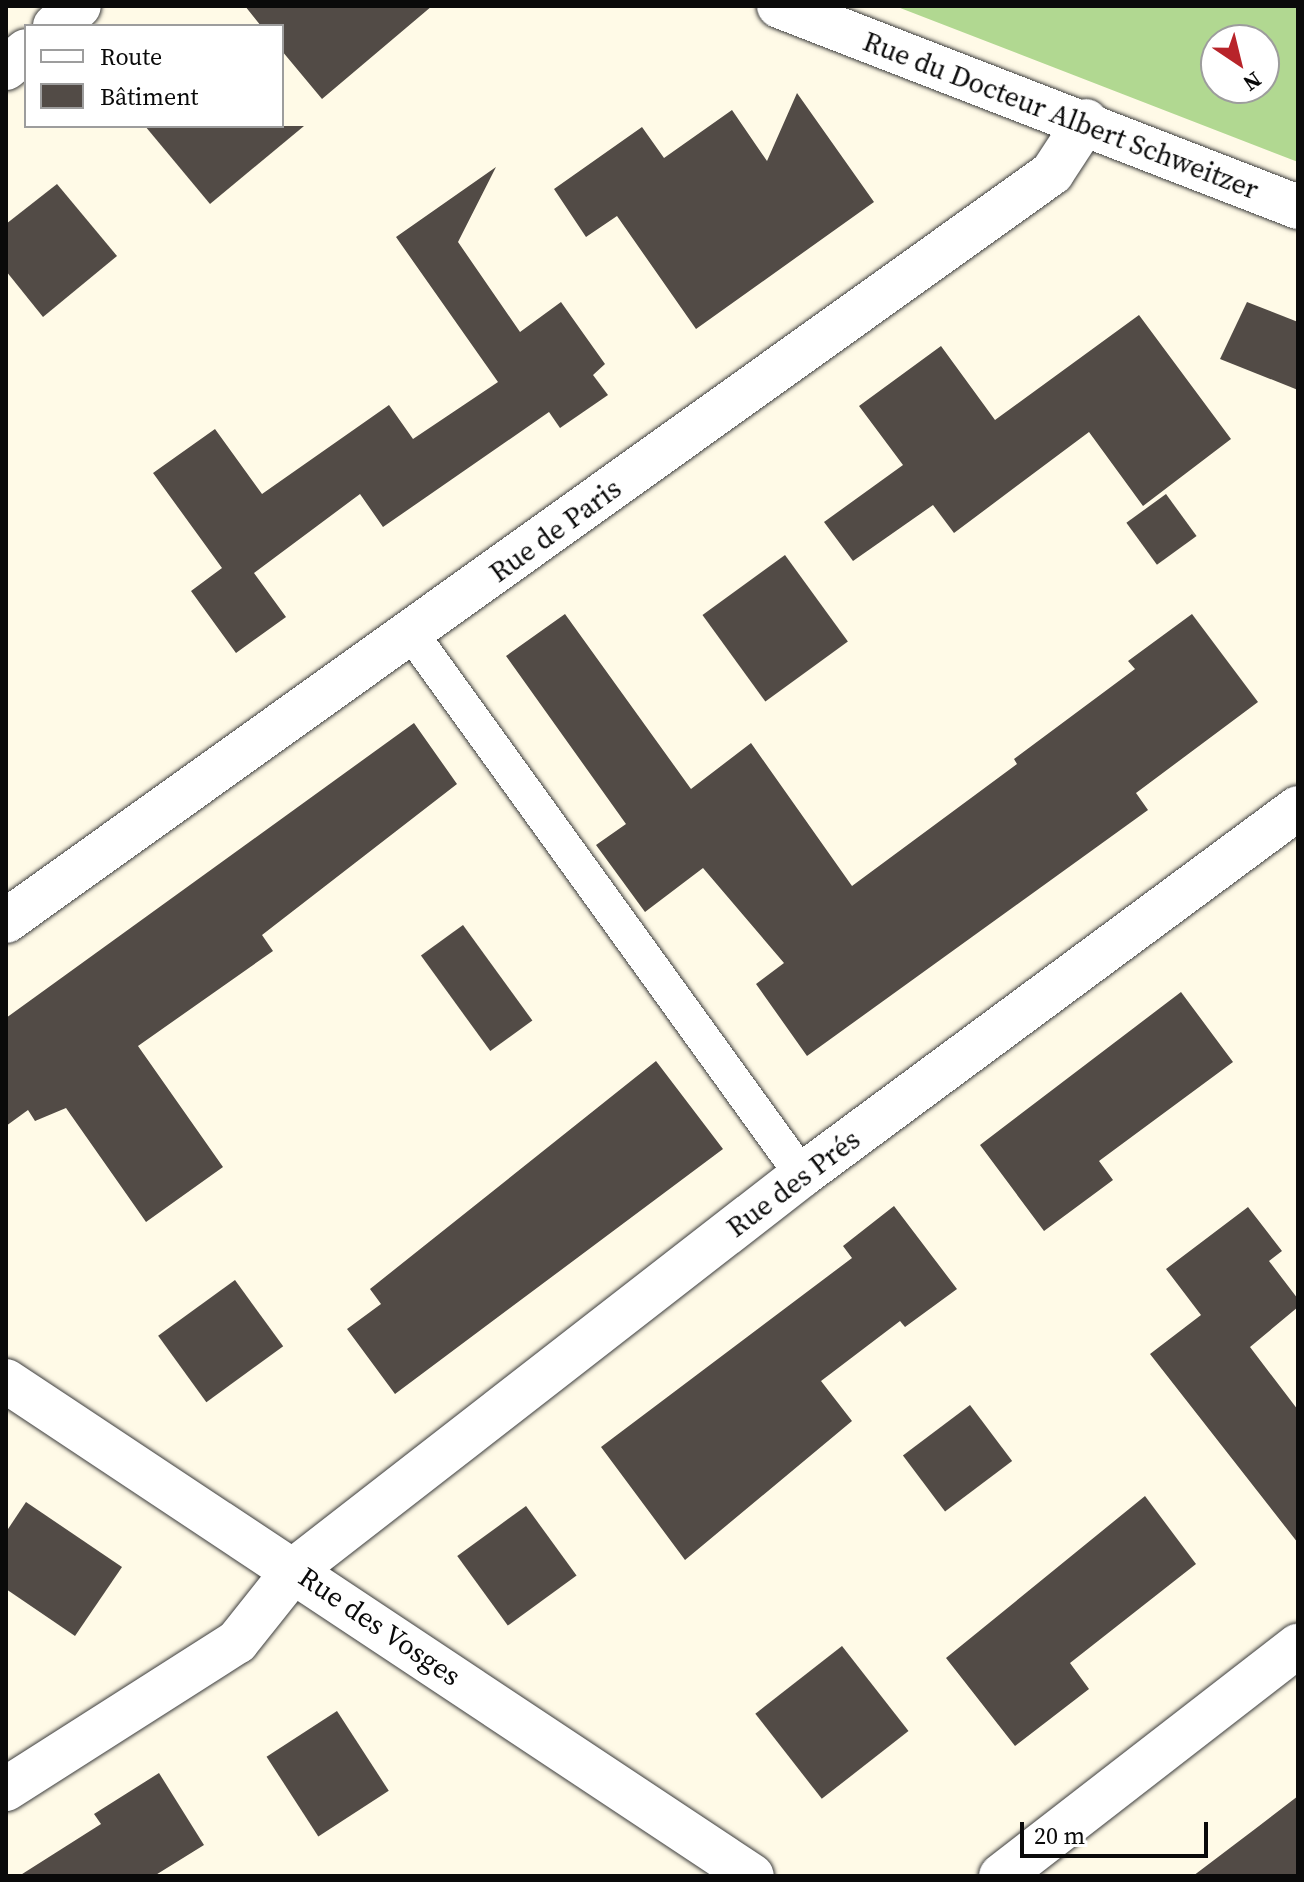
<!DOCTYPE html>
<html>
<head>
<meta charset="utf-8">
<style>
	body { margin:0 }
	#map { position:relative; width:1304px; height:1882px; overflow:hidden; background:#fffae7; font-family:"Source Serif 4",serif }
	div>[style] { position:absolute }
	[style*='--x'] { left:calc(var(--x)*1px); top:calc(var(--y)*1px); width:calc(var(--w)*1px); rotate:calc(var(--a)*1deg) }
	.forest>* { inset:0; background:#b1d891 }
	.building>* { inset:0; background:#524b46; transform-origin:0 0 }
	.roads { filter:drop-shadow(0 0 2px #3d3d3d) drop-shadow(0 0 2px #3d3d3d) }
	.lane>* { height:34px; margin:-17px; padding:0 17px; transform-origin:17px; border-radius:17px; background:#fff }
	.street>* { height:44px; margin:-22px; padding:0 22px; transform-origin:22px; border-radius:22px; background:#fff }
	span { translate:-50% -50%; white-space:nowrap; text-align:center; line-height:1.15; -webkit-text-stroke:8px #fff; paint-order:stroke }
	.street-label { font-size:28px; color:#0a0a0a }
	.frame { position:absolute; inset:0; border:8px solid #0a0a0a; pointer-events:none }
	.legend { position:absolute; left:24px; top:24px; width:260px; height:104px; box-sizing:border-box; background:#fff; border:2px solid #9d9d9d; margin:0; padding:10px 14px; list-style:none; font-size:24px; color:#0a0a0a }
	.legend li { display:flex; align-items:center; gap:16px; height:40px }
	.legend b { width:40px; border:2px solid #9d9d9d }
	.north { position:absolute; left:1200px; top:24px; width:80px; height:80px; box-sizing:border-box; background:#fff; border:2px solid #9d9d9d; border-radius:50%; rotate:145deg; font-size:22px; font-weight:700; line-height:32px; text-align:center; color:#0a0a0a }
	.north::after { content:''; display:block; margin:auto; width:28px; height:36px; background:#b8242a; clip-path:polygon(50% 0,100% 100%,50% 72%,0 100%) }
	.scale { position:absolute; left:1020px; top:1822px; width:188px; height:36px; box-sizing:border-box; border:4px solid #0a0a0a; border-top:0; padding-left:10px; font-size:24px; line-height:28px; white-space:nowrap; color:#0a0a0a; -webkit-text-stroke:6px #fff; paint-order:stroke }
</style>
</head>
<body>
<div id="map">
	<div class="forest">
		<i style="clip-path:polygon(evenodd,895px 6px,1298px 6px,1298px 162px,895px 6px,1216px 40px,1264px 40px,1264px 88px,1216px 88px,1216px 40px)"></i>
	</div>
	<div class="building">
		<i style="clip-path:polygon(245px 6px,432px 6px,322px 99px,282px 51px,282px 26px,261px 26px)"></i>
		<i style="clip-path:polygon(797px 93px,874px 202px,696px 329px,617px 216px,586px 237px,554px 189px,642px 127px,664px 158px,732px 110px,767px 161px)"></i>
		<i style="clip-path:polygon(145px 126px,304px 126px,210px 204px)"></i>
		<i style="clip-path:polygon(496px 167px,458px 242px,520px 332px,561px 302px,605px 364px,593px 375px,608px 395px,560px 428px,549px 412px,383px 527px,360px 494px,254px 573px,286px 617px,236px 653px,191px 591px,222px 568px,153px 473px,215px 429px,262px 494px,389px 405px,413px 439px,498px 382px,396px 237px)"></i>
		<i style="clip-path:polygon(57px 184px,117px 256px,43px 317px,6px 271px,6px 224px)"></i>
		<i style="clip-path:polygon(1247px 302px,1298px 322px,1298px 390px,1220px 359px)"></i>
		<i style="clip-path:polygon(1139px 315px,1231px 439px,1143px 506px,1089px 432px,954px 533px,933px 505px,853px 561px,824px 522px,903px 465px,859px 406px,941px 346px,995px 420px)"></i>
		<i style="left:1166px;top:494px;width:52px;height:49px;rotate:54deg"></i>
		<i style="left:785px;top:555px;width:107px;height:102px;rotate:54deg"></i>
		<i style="clip-path:polygon(565px 614px,691px 789px,751px 743px,852px 886px,1017px 764px,1014px 759px,1135px 669px,1128px 661px,1192px 614px,1258px 702px,1136px 793px,1148px 810px,807px 1056px,756px 984px,784px 963px,703px 868px,645px 912px,596px 845px,626px 824px,506px 656px)"></i>
		<i style="clip-path:polygon(414px 723px,457px 784px,262px 935px,273px 951px,138px 1046px,223px 1167px,146px 1222px,66px 1108px,35px 1121px,28px 1110px,6px 1126px,6px 1018px)"></i>
		<i style="left:463px;top:925px;width:118px;height:52px;rotate:54deg"></i>
		<i style="clip-path:polygon(1181px 992px,1233px 1062px,1099px 1161px,1113px 1180px,1044px 1231px,980px 1145px)"></i>
		<i style="clip-path:polygon(656px 1061px,723px 1149px,395px 1394px,347px 1329px,381px 1304px,370px 1289px)"></i>
		<i style="clip-path:polygon(894px 1206px,957px 1289px,905px 1327px,900px 1321px,821px 1381px,852px 1421px,685px 1560px,601px 1447px,852px 1258px,843px 1246px)"></i>
		<i style="clip-path:polygon(1248px 1207px,1282px 1251px,1269px 1261px,1298px 1299px,1298px 1307px,1250px 1347px,1298px 1410px,1298px 1543px,1150px 1354px,1201px 1315px,1166px 1269px)"></i>
		<i style="left:235px;top:1280px;width:82px;height:95px;rotate:54deg"></i>
		<i style="left:970px;top:1405px;width:70px;height:84px;rotate:53deg"></i>
		<i style="clip-path:polygon(1145px 1496px,1196px 1564px,1070px 1663px,1089px 1689px,1015px 1746px,946px 1658px)"></i>
		<i style="clip-path:polygon(26px 1502px,122px 1567px,75px 1636px,6px 1589px,6px 1532px)"></i>
		<i style="left:526px;top:1506px;width:86px;height:85px;rotate:54deg"></i>
		<i style="left:842px;top:1646px;width:108px;height:110px;rotate:52deg"></i>
		<i style="left:337px;top:1711px;width:95px;height:84px;rotate:57deg"></i>
		<i style="clip-path:polygon(159px 1773px,204px 1845px,154px 1876px,19px 1876px,101px 1824px,94px 1814px)"></i>
		<i style="clip-path:polygon(1298px 1796px,1298px 1876px,1193px 1876px,1259px 1826px)"></i>
	</div>
	<div class="roads">
		<div class="lane">
			<i style="--x:411;--y:633;--w:668;--a:54.19"></i>
		</div>
		<div class="street">
			<i style="--x:779;--y:6;--w:557;--a:21.17"></i>
			<i style="--x:55;--y:26;--w:31;--a:-40"></i>
			<i style="--x:6;--y:68;--w:26;--a:-40"></i>
			<i style="--x:6;--y:921;--w:1286;--a:-35.57"></i>
			<i style="--x:1052;--y:173;--w:62;--a:-56.8"></i>
			<i style="--x:6;--y:1381;--w:895;--a:33.57"></i>
			<i style="--x:6;--y:1789;--w:274;--a:-32.5"></i>
			<i style="--x:237;--y:1642;--w:93;--a:-51.5"></i>
			<i style="--x:295;--y:1569;--w:642;--a:-37.85"></i>
			<i style="--x:802;--y:1175;--w:617;--a:-36.5"></i>
			<i style="--x:1001;--y:1876;--w:376;--a:-37.8"></i>
		</div>
	</div>
	<div class="street-label">
		<span style="left:1061px;top:115px;rotate:21deg">Rue du Docteur Albert Schweitzer</span>
		<span style="left:555px;top:530px;rotate:-36deg">Rue de Paris</span>
		<span style="left:793px;top:1183px;rotate:-37deg">Rue des Prés</span>
		<span style="left:380px;top:1626px;rotate:34deg">Rue des Vosges</span>
	</div>
	<div class="frame"></div>
	<ul class="legend">
	<li><b style="height:10px;background:#fff"></b>Route</li>
	<li><b style="height:22px;background:#524b46"></b>Bâtiment</li>
	</ul>
	<div class="north">N</div>
	<div class="scale">20 m</div>
</div>
</body>
</html>
